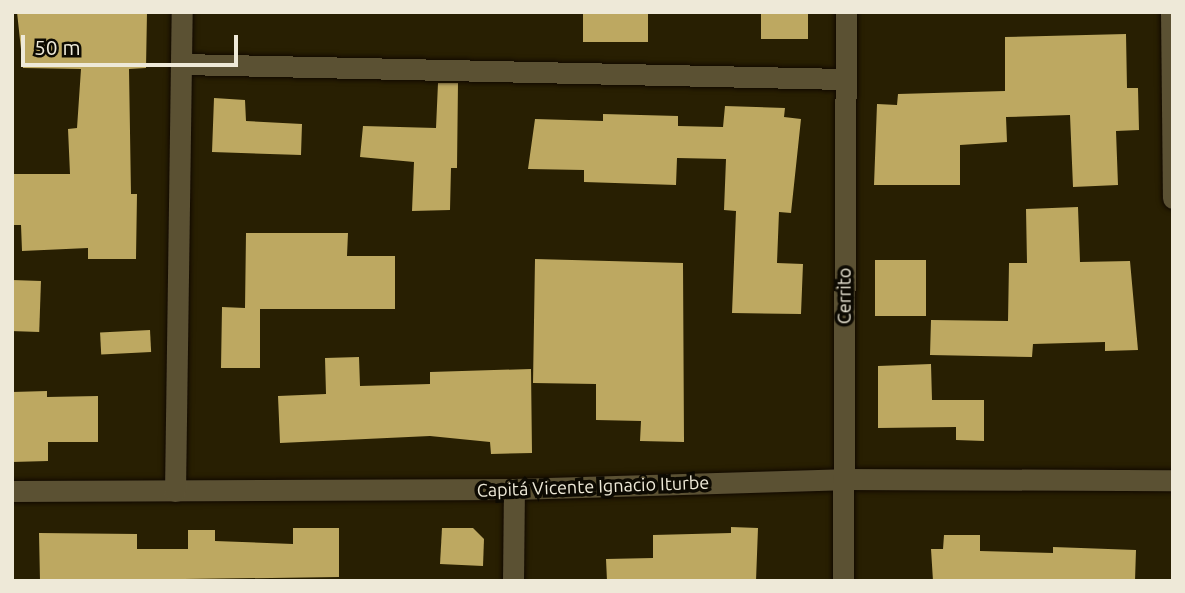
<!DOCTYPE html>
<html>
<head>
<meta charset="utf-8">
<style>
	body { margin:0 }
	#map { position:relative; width:1185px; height:593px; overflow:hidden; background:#281f02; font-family:Ubuntu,sans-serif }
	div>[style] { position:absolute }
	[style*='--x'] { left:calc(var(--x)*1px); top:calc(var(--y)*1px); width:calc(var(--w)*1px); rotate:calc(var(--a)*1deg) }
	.building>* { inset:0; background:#bda861; transform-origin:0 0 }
	.roads { filter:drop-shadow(0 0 2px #110900) drop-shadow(0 0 2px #110900) }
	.minor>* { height:21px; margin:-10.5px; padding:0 10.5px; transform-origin:10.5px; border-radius:10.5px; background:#5b5133 }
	span { translate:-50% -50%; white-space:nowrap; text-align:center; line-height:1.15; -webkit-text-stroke:7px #0d0a02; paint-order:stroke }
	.street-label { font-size:18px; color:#eee9d8 }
	.frame { position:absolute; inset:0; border:14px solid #eee9d8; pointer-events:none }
	.scale { position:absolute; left:21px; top:35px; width:217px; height:32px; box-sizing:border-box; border:4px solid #eee9d8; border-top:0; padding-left:9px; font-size:21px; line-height:24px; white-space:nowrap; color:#eee9d8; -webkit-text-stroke:5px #0d0a02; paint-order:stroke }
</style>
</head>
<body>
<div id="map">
	<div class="building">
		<i style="clip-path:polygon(17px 12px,147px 12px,146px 68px,129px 69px,131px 194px,137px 194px,136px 259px,88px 259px,88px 248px,22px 251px,21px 225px,12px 225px,12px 174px,70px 174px,68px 129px,77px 128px,81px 69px,23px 68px)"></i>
		<i style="left:583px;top:12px;width:65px;height:30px"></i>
		<i style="left:761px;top:12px;width:47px;height:27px"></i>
		<i style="clip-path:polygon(1126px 34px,1127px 88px,1138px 88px,1139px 130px,1116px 131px,1118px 185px,1073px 187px,1070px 115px,1006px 117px,1007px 142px,960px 145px,960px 185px,874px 185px,877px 104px,897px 105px,898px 94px,1005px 91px,1005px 37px)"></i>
		<i style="clip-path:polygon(438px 83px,458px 83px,457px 168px,451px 168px,450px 210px,412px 211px,414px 162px,360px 157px,363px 126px,436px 128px)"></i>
		<i style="clip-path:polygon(214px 98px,245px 100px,246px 121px,302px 124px,301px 155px,212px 152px)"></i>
		<i style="clip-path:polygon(725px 106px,785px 108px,784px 117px,801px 119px,791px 213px,779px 212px,777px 263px,803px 264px,801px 314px,732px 313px,736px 211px,724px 210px,726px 159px,677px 158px,676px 185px,584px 182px,584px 170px,528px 169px,535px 119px,603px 121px,603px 114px,678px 116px,678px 126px,723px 127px)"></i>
		<i style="clip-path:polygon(1078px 207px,1080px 262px,1130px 261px,1138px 350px,1105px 351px,1105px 342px,1033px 344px,1032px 357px,930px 355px,931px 320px,1008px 321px,1009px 263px,1027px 263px,1026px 209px)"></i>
		<i style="clip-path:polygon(246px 233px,348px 233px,347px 256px,395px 256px,395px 309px,260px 309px,260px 368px,221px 368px,222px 307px,245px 308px)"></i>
		<i style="clip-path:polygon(535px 259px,683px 263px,684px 442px,640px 441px,641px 421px,596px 420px,596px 384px,533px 383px)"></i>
		<i style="left:875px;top:260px;width:51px;height:56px"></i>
		<i style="left:12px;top:280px;width:29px;height:51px;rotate:2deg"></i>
		<i style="left:150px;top:330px;width:22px;height:50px;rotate:87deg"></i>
		<i style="clip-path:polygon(359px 357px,360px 386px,430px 384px,430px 372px,531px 369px,532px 453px,491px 454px,490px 442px,430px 436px,280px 443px,278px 396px,326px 394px,325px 358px)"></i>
		<i style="clip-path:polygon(931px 364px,932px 400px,984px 400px,984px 441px,956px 440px,956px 427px,878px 428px,878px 366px)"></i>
		<i style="clip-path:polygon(47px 391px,47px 397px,98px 396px,98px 442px,48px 442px,48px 461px,12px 462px,12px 392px)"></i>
		<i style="clip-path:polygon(731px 527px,758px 528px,756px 581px,607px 581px,606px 559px,653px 558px,653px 535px,731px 533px)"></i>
		<i style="clip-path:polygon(293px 528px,339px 528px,339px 577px,40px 581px,39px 533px,137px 534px,137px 549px,188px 549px,188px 530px,215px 530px,215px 541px,293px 544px)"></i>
		<i style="clip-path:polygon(442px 528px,473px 528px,484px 539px,483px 566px,440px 564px)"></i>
		<i style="clip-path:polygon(944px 535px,980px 535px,980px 551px,1053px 553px,1053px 547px,1136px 550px,1135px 581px,933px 581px,931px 549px,943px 549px)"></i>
	</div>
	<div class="roads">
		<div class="minor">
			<i style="--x:1171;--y:12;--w:186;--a:89.4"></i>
			<i style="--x:182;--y:64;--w:662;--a:1.3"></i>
			<i style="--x:12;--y:491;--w:502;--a:-0.23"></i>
			<i style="--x:514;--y:489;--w:329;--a:-1.7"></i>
			<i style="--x:843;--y:479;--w:330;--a:0.2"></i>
			<i style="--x:175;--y:491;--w:479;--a:-89.2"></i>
			<i style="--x:513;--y:581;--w:92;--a:-89.4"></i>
			<i style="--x:843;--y:581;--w:569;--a:-89.7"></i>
		</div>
	</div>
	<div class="street-label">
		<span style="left:844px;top:296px;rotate:-90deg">Cerrito</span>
		<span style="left:593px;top:486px;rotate:-2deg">Capitá Vicente Ignacio Iturbe</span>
	</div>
	<div class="frame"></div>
	<div class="scale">50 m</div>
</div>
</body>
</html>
